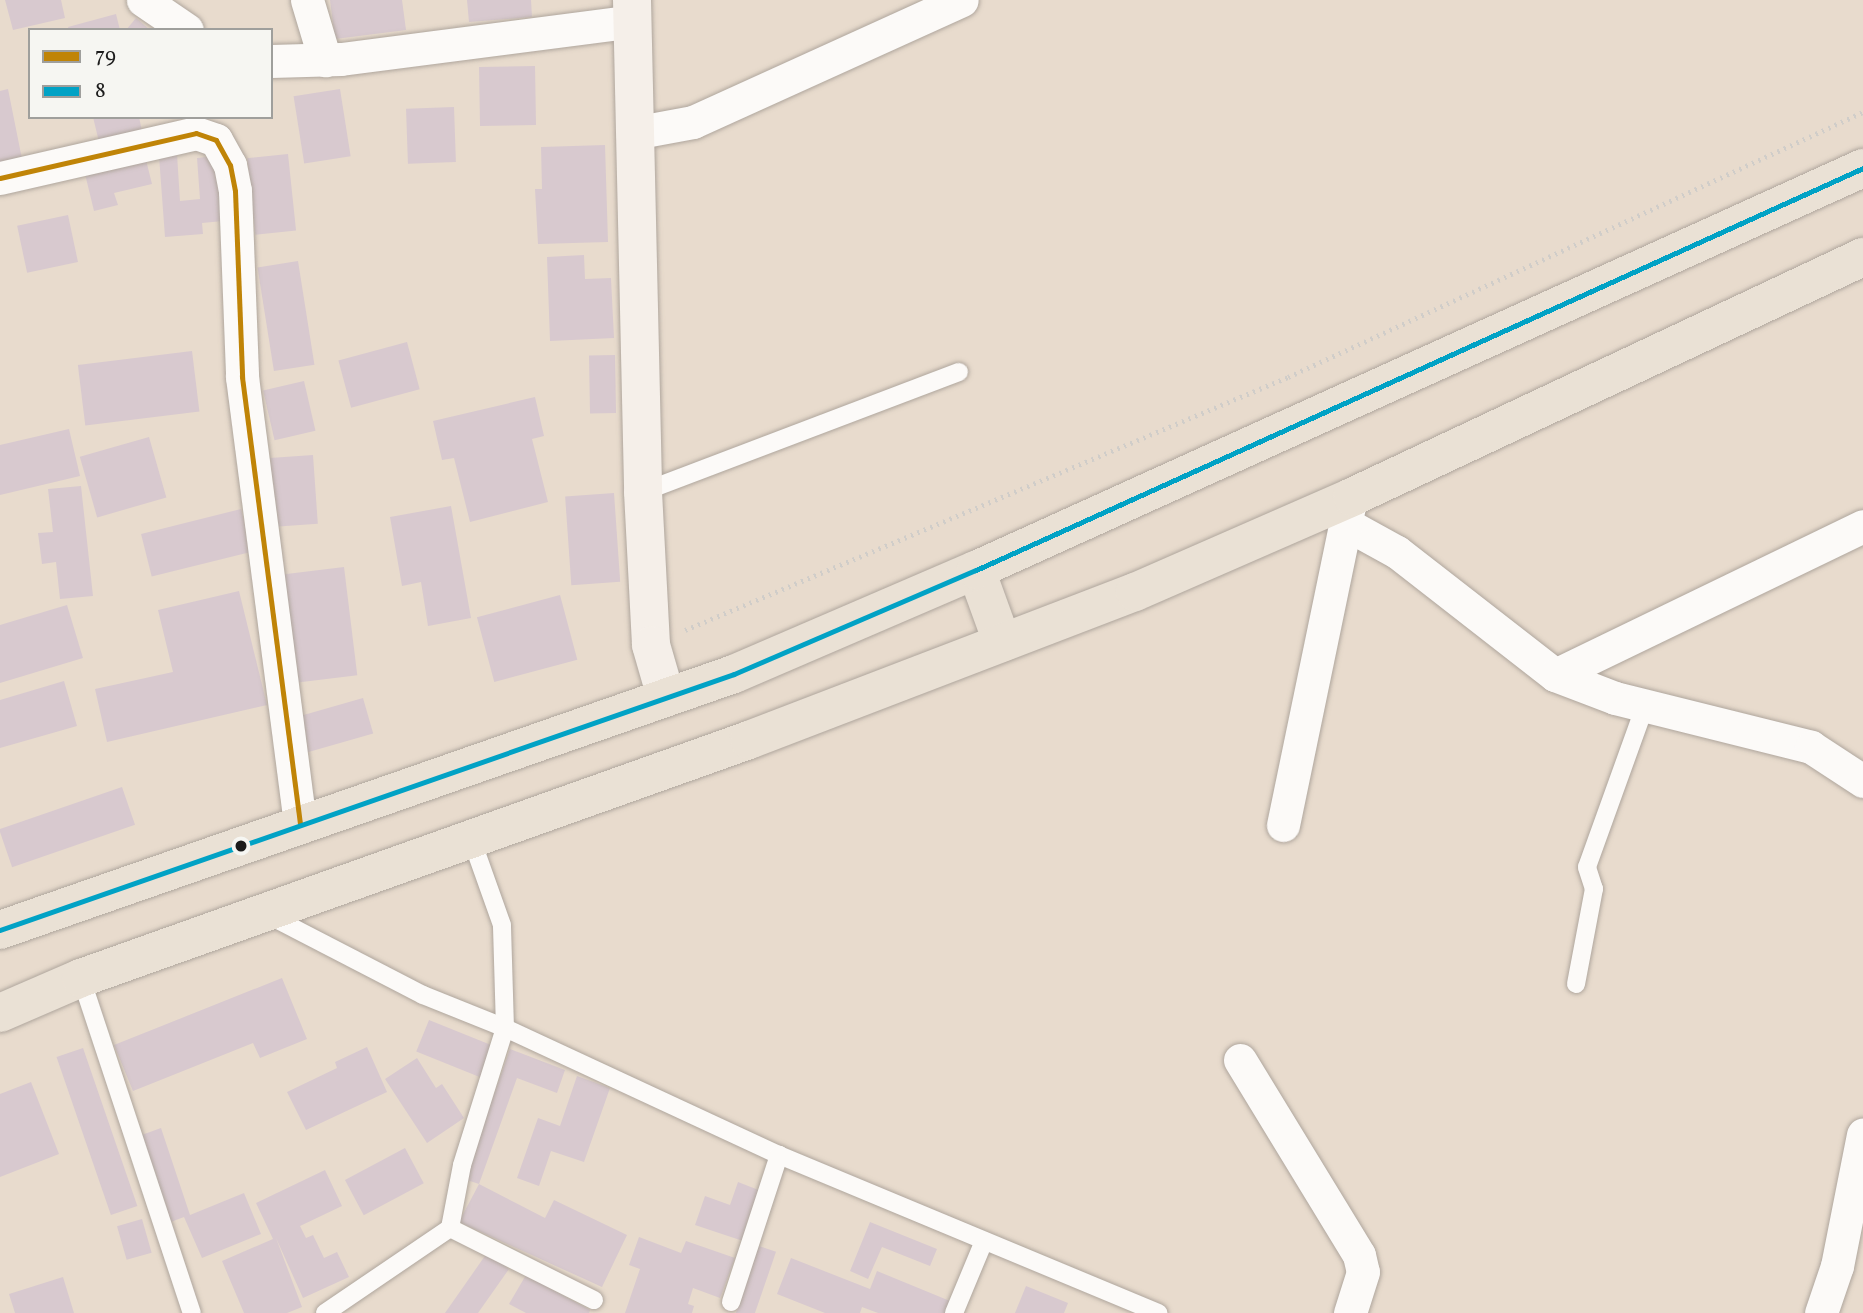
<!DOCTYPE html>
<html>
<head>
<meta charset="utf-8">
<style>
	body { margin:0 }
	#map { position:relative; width:1863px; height:1313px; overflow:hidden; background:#e8dbcd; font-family:Vollkorn,serif }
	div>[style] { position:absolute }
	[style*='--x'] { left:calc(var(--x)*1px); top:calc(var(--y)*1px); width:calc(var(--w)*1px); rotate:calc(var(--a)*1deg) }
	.building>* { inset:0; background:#d8c9cf; transform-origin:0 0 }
	.path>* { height:4.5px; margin-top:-2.25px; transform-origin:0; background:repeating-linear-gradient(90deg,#d0cdc9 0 2px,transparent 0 7px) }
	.roads { filter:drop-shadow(0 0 2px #afa69d) drop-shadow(0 0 2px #afa69d) }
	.lane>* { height:18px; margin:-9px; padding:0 9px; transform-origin:9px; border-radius:9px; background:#fcfaf8 }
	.street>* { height:33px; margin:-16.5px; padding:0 16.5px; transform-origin:16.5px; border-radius:16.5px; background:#fcfaf8 }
	.secondary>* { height:38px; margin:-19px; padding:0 19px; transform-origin:19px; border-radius:19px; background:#f5efe9 }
	.primary>* { height:38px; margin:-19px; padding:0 19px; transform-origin:19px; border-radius:19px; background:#eae1d5 }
	.bus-1>* { height:5px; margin:-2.5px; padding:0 2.5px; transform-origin:2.5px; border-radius:2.5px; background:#c08407 }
	.bus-2>* { height:5px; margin:-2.5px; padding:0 2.5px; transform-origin:2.5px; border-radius:2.5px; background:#01a2c5 }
	.dots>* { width:19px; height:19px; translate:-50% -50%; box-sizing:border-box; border:4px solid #f6f6f2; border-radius:50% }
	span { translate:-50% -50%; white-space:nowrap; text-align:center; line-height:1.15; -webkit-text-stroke:7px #f6f6f2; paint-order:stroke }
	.legend { position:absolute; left:28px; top:28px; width:245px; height:91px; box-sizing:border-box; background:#f6f6f2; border:2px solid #9f9f9c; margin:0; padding:9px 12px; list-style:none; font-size:21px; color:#1c1c1c }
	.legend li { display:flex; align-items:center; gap:14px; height:35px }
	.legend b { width:35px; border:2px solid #9f9f9c }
</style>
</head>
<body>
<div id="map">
	<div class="building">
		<i style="clip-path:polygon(5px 0,61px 0,65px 18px,13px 30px)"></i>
		<i style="clip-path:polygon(330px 0,402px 0,406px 30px,335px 39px)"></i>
		<i style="clip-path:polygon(467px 0,531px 0,532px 17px,469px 22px)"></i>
		<i style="clip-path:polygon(116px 14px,120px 30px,69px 30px,68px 27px)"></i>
		<i style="clip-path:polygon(136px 18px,150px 30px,126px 30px)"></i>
		<i style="left:535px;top:66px;width:59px;height:56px;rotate:89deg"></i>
		<i style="clip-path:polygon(8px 89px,22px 159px,0 163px,0 91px)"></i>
		<i style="left:340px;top:89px;width:68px;height:47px;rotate:81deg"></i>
		<i style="left:454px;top:107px;width:55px;height:48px;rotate:88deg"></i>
		<i style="clip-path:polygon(93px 117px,139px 117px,142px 131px,99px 142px)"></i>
		<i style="clip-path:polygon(605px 145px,608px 242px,538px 244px,535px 189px,542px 189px,541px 147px)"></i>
		<i style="clip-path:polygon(177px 154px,180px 201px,200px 199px,197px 158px,217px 156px,223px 221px,202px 223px,203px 234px,165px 237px,159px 156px)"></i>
		<i style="left:288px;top:154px;width:77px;height:41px;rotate:84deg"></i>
		<i style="clip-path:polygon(146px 160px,152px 184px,114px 193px,118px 205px,94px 211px,85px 174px)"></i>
		<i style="left:68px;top:215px;width:48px;height:52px;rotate:78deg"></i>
		<i style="clip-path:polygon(584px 255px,585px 279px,611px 278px,614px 338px,550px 341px,547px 257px)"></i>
		<i style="left:298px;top:261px;width:105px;height:41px;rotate:81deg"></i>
		<i style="left:407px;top:342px;width:49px;height:71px;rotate:75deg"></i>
		<i style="left:192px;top:351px;width:61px;height:115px;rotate:83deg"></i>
		<i style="left:615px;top:355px;width:58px;height:26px;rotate:89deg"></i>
		<i style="left:304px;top:381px;width:51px;height:42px;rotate:77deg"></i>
		<i style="clip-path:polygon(535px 397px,544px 436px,532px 439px,548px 502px,470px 522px,454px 458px,442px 460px,433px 421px)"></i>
		<i style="clip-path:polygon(69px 429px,80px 476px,0 495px,0 445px)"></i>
		<i style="left:149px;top:437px;width:63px;height:72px;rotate:74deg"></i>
		<i style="left:313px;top:455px;width:69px;height:43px;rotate:86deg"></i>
		<i style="clip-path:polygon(81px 486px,93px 596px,60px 599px,56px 562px,42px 564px,38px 533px,53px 532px,48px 489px)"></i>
		<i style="left:614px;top:493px;width:89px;height:49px;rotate:86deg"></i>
		<i style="clip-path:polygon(451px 506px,471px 618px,428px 626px,421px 582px,402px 586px,390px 517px)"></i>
		<i style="left:241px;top:509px;width:44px;height:103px;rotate:76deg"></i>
		<i style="left:344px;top:567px;width:109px;height:62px;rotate:83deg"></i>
		<i style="clip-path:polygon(239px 591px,267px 705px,107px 742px,95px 689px,173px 672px,158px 610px)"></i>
		<i style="left:560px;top:595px;width:67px;height:86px;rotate:75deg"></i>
		<i style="clip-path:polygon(67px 605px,83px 658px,0 683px,0 625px)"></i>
		<i style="clip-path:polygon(64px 681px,77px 726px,0 748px,0 700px)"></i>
		<i style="left:363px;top:698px;width:37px;height:69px;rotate:74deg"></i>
		<i style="left:122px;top:787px;width:40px;height:130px;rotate:71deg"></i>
		<i style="clip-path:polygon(282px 978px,307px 1039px,260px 1058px,253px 1043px,133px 1091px,114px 1045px)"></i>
		<i style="left:429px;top:1020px;width:69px;height:34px;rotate:22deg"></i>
		<i style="clip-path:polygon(367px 1047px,387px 1092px,306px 1130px,287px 1092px,337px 1068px,335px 1062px)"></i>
		<i style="left:83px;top:1048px;width:167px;height:28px;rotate:71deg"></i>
		<i style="clip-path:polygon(510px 1049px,565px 1070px,557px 1093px,517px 1078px,479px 1184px,464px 1179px)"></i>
		<i style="clip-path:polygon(417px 1058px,436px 1088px,442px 1084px,464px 1118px,427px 1143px,385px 1079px)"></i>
		<i style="clip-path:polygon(577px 1076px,610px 1088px,584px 1162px,551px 1151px,539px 1186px,517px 1178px,538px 1118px,560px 1126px)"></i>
		<i style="clip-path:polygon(31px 1082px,59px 1154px,0 1177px,0 1094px)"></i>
		<i style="clip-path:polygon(161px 1128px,190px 1215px,244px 1193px,261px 1234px,202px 1258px,184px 1217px,168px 1223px,139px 1136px)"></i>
		<i style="left:405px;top:1148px;width:40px;height:68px;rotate:62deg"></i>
		<i style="clip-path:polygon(325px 1170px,342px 1206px,300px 1226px,306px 1238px,313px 1235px,324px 1258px,337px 1252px,349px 1277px,303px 1298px,276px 1238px,302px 1307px,287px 1313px,244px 1313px,222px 1261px,273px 1239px,256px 1203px)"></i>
		<i style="clip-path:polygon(738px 1182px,761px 1191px,743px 1241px,695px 1225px,705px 1196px,730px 1205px)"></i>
		<i style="clip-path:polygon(479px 1184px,545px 1218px,554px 1200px,627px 1235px,602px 1287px,459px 1222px)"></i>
		<i style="left:142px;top:1219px;width:35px;height:26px;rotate:74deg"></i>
		<i style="clip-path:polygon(870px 1222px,937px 1249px,930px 1266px,882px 1247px,868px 1279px,850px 1271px)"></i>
		<i style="clip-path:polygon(639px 1237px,681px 1253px,686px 1241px,735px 1258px,720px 1298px,693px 1288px,688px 1304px,694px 1306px,692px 1313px,625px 1313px,640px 1269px,629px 1265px)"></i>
		<i style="left:759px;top:1246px;width:18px;height:71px;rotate:19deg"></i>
		<i style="clip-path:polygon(487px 1253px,509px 1269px,478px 1313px,445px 1313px)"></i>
		<i style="clip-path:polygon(791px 1258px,870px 1289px,877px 1271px,950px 1301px,945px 1313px,878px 1313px,862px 1307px,860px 1313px,825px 1313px,777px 1294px)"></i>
		<i style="clip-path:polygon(526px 1275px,590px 1310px,589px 1313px,526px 1313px,509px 1304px)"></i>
		<i style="clip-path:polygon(63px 1277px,74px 1313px,15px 1313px,9px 1294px)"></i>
		<i style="clip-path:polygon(1026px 1286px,1068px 1303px,1064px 1313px,1015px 1313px)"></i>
	</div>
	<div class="path">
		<i style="--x:685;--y:630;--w:654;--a:-22.76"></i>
		<i style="--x:1288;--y:377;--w:633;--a:-24.74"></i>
	</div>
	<div class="roads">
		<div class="lane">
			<i style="--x:643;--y:492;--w:338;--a:-20.8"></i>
			<i style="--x:268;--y:915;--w:174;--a:27.3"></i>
			<i style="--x:423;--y:995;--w:88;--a:21.9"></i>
			<i style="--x:505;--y:1028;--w:302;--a:24.9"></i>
			<i style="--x:779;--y:1155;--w:411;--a:22.6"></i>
			<i style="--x:81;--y:978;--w:353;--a:71.7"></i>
			<i style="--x:1576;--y:984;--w:97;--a:-79.3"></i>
			<i style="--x:1594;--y:889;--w:23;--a:-108"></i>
			<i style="--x:1587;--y:867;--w:171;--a:-70.2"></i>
			<i style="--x:450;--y:1228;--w:161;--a:26.6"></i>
			<i style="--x:731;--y:1302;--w:155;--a:-71.9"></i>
			<i style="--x:325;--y:1313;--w:151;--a:-34.2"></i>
			<i style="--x:450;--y:1228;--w:64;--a:-79.2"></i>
			<i style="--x:462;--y:1165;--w:144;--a:-72.6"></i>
			<i style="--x:505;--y:1028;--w:103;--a:-91.7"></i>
			<i style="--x:502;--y:925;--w:92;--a:-109.6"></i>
			<i style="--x:954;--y:1313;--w:78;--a:-67.4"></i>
		</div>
		<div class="street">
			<i style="--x:143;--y:0;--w:53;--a:34.3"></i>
			<i style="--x:307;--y:0;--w:63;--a:73.3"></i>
			<i style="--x:271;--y:61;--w:70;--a:-1.6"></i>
			<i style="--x:341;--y:59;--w:293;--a:-7.4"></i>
			<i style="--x:639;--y:132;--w:55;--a:-10.5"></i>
			<i style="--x:693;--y:122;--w:295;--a:-24.4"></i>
			<i style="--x:0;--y:178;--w:201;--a:-12.9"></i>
			<i style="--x:196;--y:133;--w:21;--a:19"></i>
			<i style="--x:216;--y:140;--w:29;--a:61"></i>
			<i style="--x:230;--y:165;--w:26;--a:79"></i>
			<i style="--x:235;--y:191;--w:186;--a:87.8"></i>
			<i style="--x:242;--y:377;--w:450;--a:82.6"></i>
			<i style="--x:1346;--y:524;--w:58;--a:28.8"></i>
			<i style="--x:1397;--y:552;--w:200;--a:37.9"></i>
			<i style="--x:1555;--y:675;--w:64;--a:21"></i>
			<i style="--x:1615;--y:698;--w:202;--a:14"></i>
			<i style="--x:1811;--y:747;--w:62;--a:33.2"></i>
			<i style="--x:1555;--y:675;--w:342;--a:-25.8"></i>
			<i style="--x:1283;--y:825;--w:330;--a:-78.3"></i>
			<i style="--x:1240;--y:1060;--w:228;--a:58.6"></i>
			<i style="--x:1359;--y:1255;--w:17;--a:77"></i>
			<i style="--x:1363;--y:1272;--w:43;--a:107.6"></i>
			<i style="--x:1821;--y:1313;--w:50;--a:-71.2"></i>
			<i style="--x:1837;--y:1266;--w:134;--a:-78.8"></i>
		</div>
		<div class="secondary">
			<i style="--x:632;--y:0;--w:492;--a:88.7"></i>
			<i style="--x:643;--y:492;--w:153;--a:87"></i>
			<i style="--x:651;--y:645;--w:54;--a:73.9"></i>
		</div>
		<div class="primary">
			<i style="--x:976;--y:570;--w:77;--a:70.1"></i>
			<i style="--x:0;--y:930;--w:777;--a:-19.23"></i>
			<i style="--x:734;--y:674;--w:263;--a:-23.3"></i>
			<i style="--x:976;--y:570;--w:974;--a:-24.38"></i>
			<i style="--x:0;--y:1013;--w:88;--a:-23.4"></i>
			<i style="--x:81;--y:978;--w:709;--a:-19.61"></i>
			<i style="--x:749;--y:740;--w:413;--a:-21"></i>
			<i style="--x:1135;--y:592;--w:237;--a:-23.6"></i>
			<i style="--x:1352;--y:497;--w:565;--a:-25.16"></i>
		</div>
	</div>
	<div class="bus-1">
		<i style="--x:0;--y:178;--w:201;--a:-12.9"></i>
		<i style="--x:196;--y:133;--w:21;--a:19"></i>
		<i style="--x:216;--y:140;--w:29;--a:61"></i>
		<i style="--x:230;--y:165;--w:26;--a:79"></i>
		<i style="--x:235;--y:191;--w:186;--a:87.8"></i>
		<i style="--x:242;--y:377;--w:450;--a:82.6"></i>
	</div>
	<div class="bus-2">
		<i style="--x:0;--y:930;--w:777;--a:-19.23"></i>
		<i style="--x:734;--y:674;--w:263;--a:-23.3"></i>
		<i style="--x:976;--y:570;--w:974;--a:-24.38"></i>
	</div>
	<div class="dots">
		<i style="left:241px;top:846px;background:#1c1c1c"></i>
	</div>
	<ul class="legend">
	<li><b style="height:9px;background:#c08407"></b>79</li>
	<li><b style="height:9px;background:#01a2c5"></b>8</li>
	</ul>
</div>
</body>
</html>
